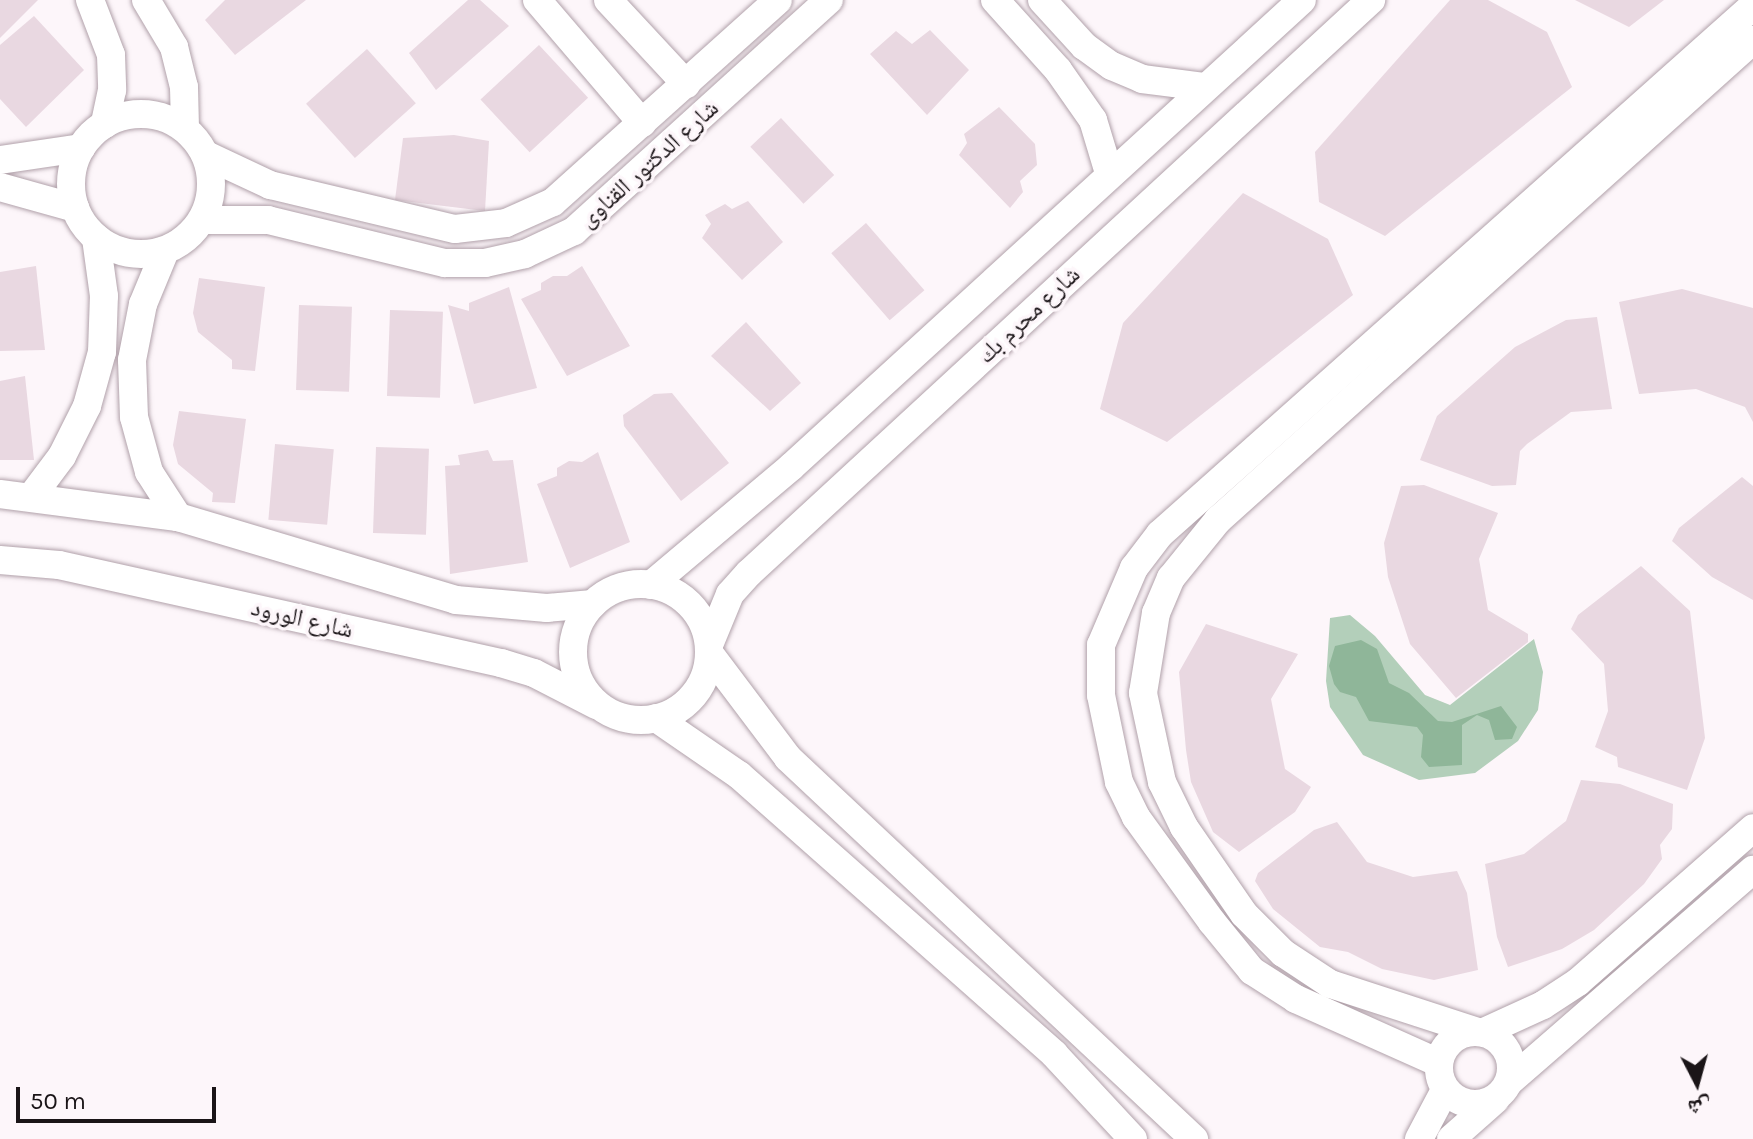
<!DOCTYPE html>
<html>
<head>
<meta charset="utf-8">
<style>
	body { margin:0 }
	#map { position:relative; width:1753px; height:1139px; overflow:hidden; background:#fdf6fa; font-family:Karla,"Noto Naskh Arabic",sans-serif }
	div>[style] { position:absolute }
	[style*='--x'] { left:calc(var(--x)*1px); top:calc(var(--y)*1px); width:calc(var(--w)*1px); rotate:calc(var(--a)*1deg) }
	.green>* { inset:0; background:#b3cfba }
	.water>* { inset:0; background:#8fb699 }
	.building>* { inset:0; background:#e9d8e1; transform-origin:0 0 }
	.roads { filter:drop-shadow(0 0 2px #b1a1aa) drop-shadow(0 0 2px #b1a1aa) }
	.minor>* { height:28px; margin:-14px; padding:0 14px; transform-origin:14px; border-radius:14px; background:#fff }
	.minor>.ring { margin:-14px; padding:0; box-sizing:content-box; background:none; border:28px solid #fff; border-radius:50% }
	span { translate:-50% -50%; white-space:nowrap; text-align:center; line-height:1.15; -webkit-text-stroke:7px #fdf6fa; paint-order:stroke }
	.street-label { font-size:24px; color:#1a1417 }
	.north { position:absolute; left:1657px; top:1043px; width:80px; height:80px; -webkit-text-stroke:6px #fdf6fa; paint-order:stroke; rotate:174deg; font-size:22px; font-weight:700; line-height:32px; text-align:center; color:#1a1417 }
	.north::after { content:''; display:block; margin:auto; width:28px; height:36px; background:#1a1417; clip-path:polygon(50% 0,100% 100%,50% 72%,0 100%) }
	.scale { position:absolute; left:16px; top:1087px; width:200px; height:36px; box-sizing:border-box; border:4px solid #1a1417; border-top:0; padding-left:10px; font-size:24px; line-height:28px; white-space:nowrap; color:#1a1417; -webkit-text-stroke:6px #fdf6fa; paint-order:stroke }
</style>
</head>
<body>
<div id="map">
	<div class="green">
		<i style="clip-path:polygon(1350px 615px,1375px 636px,1425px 695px,1450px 705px,1534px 639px,1543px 672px,1538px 710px,1518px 741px,1475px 773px,1419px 780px,1363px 755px,1330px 707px,1326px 681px,1330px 618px)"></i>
	</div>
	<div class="water">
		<i style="clip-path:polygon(1361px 640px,1377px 649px,1389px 683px,1409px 693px,1438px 721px,1452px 722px,1501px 706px,1517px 727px,1512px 739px,1495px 740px,1489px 720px,1477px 715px,1462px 725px,1462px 765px,1429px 767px,1421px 757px,1423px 735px,1417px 727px,1369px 721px,1356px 697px,1340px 692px,1334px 684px,1329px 666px,1335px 646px)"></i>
	</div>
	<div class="building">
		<i style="clip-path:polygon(0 0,38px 0,0 38px)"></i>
		<i style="clip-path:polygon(225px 0,306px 0,235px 55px,205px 20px)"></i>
		<i style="clip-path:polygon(468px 0,480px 0,509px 26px,436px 90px,409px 53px)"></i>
		<i style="clip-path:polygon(1450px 0,1488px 0,1547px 32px,1572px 87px,1385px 236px,1319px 202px,1315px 152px)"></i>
		<i style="clip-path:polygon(1575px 0,1664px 0,1629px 27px)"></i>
		<i style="clip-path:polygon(34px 16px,84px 70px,26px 127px,0 99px,0 45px)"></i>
		<i style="clip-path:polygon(930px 30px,969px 70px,927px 115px,870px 54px,896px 31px,912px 44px)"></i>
		<i style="left:539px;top:45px;width:72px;height:80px;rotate:47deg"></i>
		<i style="left:367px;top:49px;width:73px;height:82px;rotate:48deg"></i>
		<i style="clip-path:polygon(999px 107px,1035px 144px,1037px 165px,1020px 181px,1023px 192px,1010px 208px,959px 155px,967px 143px,964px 134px)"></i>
		<i style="left:781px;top:118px;width:78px;height:42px;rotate:47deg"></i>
		<i style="clip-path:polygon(454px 135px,489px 141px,485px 211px,395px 200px,403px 138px)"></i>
		<i style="clip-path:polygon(1243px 193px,1328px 239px,1353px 295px,1167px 442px,1100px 409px,1123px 323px)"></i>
		<i style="clip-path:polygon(748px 201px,783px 242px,742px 280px,702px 238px,711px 224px,705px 215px,725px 204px,732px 209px)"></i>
		<i style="left:866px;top:223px;width:89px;height:46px;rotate:49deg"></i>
		<i style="clip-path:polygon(36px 266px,45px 350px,0 351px,0 272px)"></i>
		<i style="clip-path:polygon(582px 266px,630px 346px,567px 376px,521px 299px,541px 290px,541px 283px,553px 276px,567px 276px)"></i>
		<i style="clip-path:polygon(199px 278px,265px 287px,255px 371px,232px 369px,232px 360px,198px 332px,193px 313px)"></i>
		<i style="clip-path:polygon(509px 287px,537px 388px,474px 404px,448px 305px,469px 311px,469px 303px)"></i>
		<i style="clip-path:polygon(1682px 289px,1753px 308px,1753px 422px,1745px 407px,1696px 389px,1639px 394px,1619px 302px)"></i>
		<i style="left:299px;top:305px;width:53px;height:85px;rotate:2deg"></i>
		<i style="left:390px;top:310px;width:53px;height:86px;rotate:2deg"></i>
		<i style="clip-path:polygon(1597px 317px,1612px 409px,1571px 412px,1527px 444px,1520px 451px,1516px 485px,1492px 486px,1420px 460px,1437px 416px,1515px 347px,1566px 320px)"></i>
		<i style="clip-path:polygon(746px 322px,801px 383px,770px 411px,711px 356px)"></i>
		<i style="clip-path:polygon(25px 376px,34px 460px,0 460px,0 381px)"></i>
		<i style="clip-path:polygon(672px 393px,729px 463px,681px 501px,624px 426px,623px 415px,654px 394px)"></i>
		<i style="clip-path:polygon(179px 411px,246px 419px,235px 503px,212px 502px,213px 493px,178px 464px,173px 445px)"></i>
		<i style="left:275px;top:444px;width:59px;height:76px;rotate:5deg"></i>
		<i style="left:376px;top:447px;width:53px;height:86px;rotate:2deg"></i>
		<i style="clip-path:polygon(488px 450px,493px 461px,513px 460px,528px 562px,450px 574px,445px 466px,460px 465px,458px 455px)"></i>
		<i style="clip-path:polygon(598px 452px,630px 542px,570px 568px,537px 484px,557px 476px,557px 468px,569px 461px,582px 462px)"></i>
		<i style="clip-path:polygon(1742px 477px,1753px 486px,1753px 600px,1712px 577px,1672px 541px,1679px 528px)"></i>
		<i style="clip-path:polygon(1424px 485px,1498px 513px,1479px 559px,1488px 610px,1528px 634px,1528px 642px,1456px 698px,1410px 644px,1388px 577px,1384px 543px,1401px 486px)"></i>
		<i style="clip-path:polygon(1641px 566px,1690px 611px,1705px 738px,1687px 790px,1618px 767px,1617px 757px,1595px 747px,1608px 711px,1604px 664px,1571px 629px,1578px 615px)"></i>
		<i style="clip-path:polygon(1206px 624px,1298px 654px,1271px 699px,1285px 769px,1311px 787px,1295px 812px,1239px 852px,1213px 832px,1191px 782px,1186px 750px,1179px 672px)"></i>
		<i style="clip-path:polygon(1581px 780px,1620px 784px,1673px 804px,1672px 829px,1660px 845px,1662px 859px,1644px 884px,1594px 930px,1562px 949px,1508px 967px,1497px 937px,1485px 864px,1524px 854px,1566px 821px)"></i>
		<i style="clip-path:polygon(1337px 822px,1367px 862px,1413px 877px,1457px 871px,1467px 893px,1478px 970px,1434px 980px,1382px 969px,1348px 952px,1320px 947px,1273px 909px,1255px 881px,1258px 873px,1314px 830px)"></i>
	</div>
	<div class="roads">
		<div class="minor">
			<i style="--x:90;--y:0;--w:59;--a:69.1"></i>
			<i style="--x:111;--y:55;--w:35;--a:88"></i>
			<i style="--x:112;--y:90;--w:35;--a:102"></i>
			<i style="--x:146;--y:0;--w:55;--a:59.2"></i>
			<i style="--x:174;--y:47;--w:41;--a:76"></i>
			<i style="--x:184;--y:87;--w:41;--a:88.6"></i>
			<i style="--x:537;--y:0;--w:162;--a:49.5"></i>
			<i style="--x:608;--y:0;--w:115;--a:47.1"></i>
			<i style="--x:995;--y:0;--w:94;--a:48"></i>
			<i style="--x:1058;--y:70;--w:61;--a:55"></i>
			<i style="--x:1093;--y:120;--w:55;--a:73.2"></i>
			<i style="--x:1042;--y:0;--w:62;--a:47.6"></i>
			<i style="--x:1084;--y:46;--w:34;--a:36"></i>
			<i style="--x:1112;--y:66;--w:33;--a:23"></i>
			<i style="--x:1142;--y:79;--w:64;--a:7.2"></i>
			<i class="ring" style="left:71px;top:114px;width:112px;height:112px"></i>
			<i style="--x:206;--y:155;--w:71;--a:25.1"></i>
			<i style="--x:270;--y:185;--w:190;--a:13.4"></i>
			<i style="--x:455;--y:229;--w:51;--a:-6.7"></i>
			<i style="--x:506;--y:223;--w:51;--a:-24.1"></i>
			<i style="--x:553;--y:202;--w:302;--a:-41.9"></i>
			<i style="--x:0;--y:160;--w:82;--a:-8.4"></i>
			<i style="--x:0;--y:187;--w:78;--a:15.6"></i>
			<i style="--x:203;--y:220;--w:65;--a:0"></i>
			<i style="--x:268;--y:220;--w:182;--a:13.7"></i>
			<i style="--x:445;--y:263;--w:40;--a:0"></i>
			<i style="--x:485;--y:263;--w:41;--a:-12.7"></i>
			<i style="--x:525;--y:254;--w:54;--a:-25.1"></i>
			<i style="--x:574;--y:231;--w:344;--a:-42.2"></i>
			<i style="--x:165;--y:251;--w:57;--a:112.5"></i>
			<i style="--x:143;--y:304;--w:57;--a:101.1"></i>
			<i style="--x:132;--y:360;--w:57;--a:88"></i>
			<i style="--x:134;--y:417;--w:57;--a:74.7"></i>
			<i style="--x:149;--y:472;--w:54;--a:57.2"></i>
			<i style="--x:0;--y:494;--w:179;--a:7.4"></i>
			<i style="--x:178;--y:517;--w:290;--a:16.6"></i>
			<i style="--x:456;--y:600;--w:91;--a:5"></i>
			<i style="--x:547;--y:608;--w:46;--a:-5"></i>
			<i style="--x:32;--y:496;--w:50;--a:-53.1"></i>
			<i style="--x:62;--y:456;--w:56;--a:-63.4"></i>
			<i style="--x:87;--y:406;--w:56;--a:-74.5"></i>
			<i style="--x:102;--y:352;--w:56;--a:-88"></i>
			<i style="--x:104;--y:296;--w:59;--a:-97.9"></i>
			<i style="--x:0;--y:560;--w:59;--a:4.8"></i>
			<i style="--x:59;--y:565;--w:453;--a:12.5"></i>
			<i style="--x:501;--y:663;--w:34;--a:17"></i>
			<i style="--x:534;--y:673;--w:70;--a:27.3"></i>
			<i class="ring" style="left:573px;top:584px;width:108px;height:108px"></i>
			<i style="--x:651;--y:585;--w:183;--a:-40.1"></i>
			<i style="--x:791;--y:467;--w:692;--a:-42.42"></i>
			<i style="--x:709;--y:645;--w:55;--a:-67.6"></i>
			<i style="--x:730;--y:594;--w:28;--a:-48"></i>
			<i style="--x:749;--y:573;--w:846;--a:-42.65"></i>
			<i style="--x:709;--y:653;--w:131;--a:53"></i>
			<i style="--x:788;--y:758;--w:557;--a:43.18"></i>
			<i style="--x:656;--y:718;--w:101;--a:34.5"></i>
			<i style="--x:739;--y:775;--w:421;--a:41.5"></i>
			<i style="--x:1054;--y:1054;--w:116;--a:47.1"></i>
			<i class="ring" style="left:1439px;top:1032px;width:44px;height:44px"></i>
			<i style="--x:1478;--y:1032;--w:156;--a:-162"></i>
			<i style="--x:1330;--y:984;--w:56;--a:-146.6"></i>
			<i style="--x:1283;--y:953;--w:55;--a:-135"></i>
			<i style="--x:1244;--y:914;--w:106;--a:-124.6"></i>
			<i style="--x:1184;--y:827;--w:50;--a:-116.1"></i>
			<i style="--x:1162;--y:782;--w:91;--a:-102.1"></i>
			<i style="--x:1143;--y:693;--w:81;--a:-80.8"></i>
			<i style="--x:1156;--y:613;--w:38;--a:-67"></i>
			<i style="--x:1171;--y:578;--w:75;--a:-51"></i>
			<i style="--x:1218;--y:520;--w:719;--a:-41.9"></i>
			<i style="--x:1484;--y:1032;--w:65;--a:-24.6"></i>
			<i style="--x:1543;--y:1005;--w:42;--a:-33.3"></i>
			<i style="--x:1578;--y:982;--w:233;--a:-41.3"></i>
			<i style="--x:1439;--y:1063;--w:157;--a:-155.9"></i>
			<i style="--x:1296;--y:999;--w:52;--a:-147.5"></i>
			<i style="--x:1252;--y:971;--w:63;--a:-129.2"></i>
			<i style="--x:1212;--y:922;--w:130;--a:-125.9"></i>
			<i style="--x:1136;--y:817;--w:39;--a:-116"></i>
			<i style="--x:1119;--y:782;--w:89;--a:-101.7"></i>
			<i style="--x:1101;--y:695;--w:50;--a:-90"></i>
			<i style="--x:1101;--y:645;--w:84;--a:-66.8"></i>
			<i style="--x:1134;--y:568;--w:43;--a:-52.6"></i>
			<i style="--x:1160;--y:534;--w:794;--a:-41.68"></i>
			<i style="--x:1510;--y:1081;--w:322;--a:-41"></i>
			<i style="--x:1419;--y:1139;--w:55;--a:-62"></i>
			<i style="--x:1451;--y:1139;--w:59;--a:-41.6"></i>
		</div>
	</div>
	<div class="street-label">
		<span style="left:649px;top:164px;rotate:-42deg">شارع الدكتور القناوى</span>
		<span style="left:1029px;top:315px;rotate:-43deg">شارع محرم بك</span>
		<span style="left:302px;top:619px;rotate:13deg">شارع الورود</span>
	</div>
	<div class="north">ش</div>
	<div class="scale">50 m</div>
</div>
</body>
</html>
